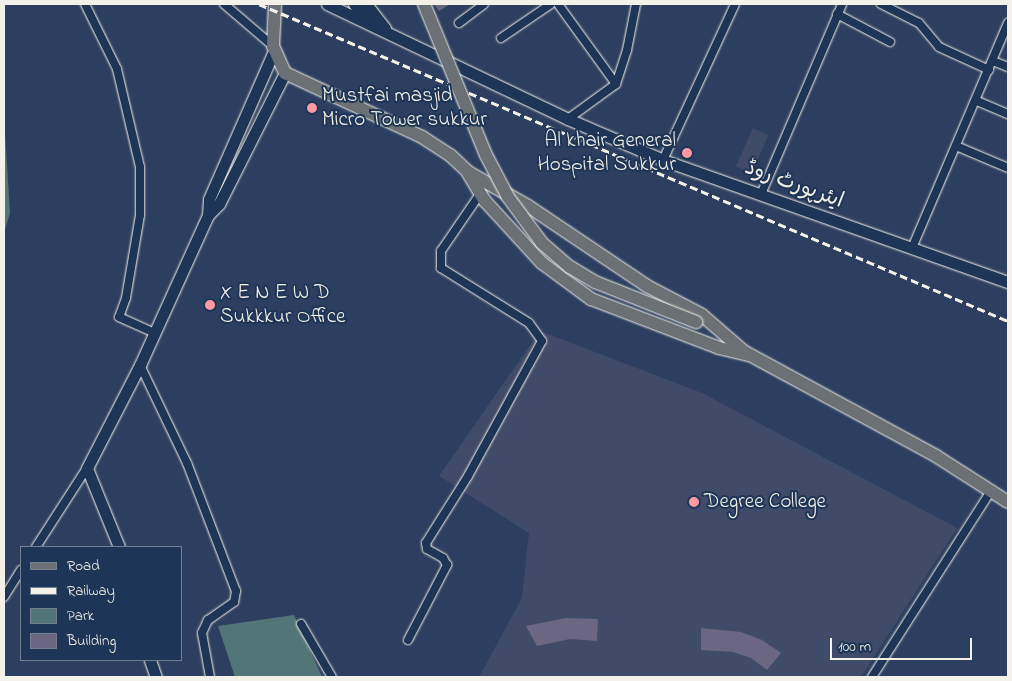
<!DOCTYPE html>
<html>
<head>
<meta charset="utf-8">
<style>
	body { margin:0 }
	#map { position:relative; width:1012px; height:681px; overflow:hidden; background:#2d3f60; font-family:"Indie Flower","Playpen Sans Arabic",sans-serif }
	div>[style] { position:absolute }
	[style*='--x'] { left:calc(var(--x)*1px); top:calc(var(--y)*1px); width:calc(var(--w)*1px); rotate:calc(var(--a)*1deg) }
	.built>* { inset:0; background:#404b6a; transform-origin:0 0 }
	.green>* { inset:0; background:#527677 }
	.building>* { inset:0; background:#6b6682 }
	.roads { filter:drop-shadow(0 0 1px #f4f1e8) drop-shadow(0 0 1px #f4f1e8) }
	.street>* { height:8px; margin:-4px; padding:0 4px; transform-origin:4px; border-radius:4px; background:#1d3557 }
	.secondary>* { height:11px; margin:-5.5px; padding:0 5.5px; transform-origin:5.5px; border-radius:5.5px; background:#1d3557 }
	.primary>* { height:12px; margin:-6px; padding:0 6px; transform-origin:6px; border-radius:6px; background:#6b7074 }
	.rail>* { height:3px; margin-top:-1.5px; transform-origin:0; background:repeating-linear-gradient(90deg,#f4f1e8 0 8px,transparent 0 12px) }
	.bridges { filter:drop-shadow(0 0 1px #f4f1e8) drop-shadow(0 0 1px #f4f1e8) }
	.primary-bridge>* { height:12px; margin:-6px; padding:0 6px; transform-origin:6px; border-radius:6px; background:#6b7074 }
	.dots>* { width:14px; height:14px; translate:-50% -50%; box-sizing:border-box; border:2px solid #1d3557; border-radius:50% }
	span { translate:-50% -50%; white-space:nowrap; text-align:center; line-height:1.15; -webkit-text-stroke:4px #1d3557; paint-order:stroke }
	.poi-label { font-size:21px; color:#f4f1e8 }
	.left { translate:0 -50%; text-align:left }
	.right { translate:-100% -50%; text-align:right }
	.street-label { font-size:21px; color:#f4f1e8 }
	.frame { position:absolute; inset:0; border:5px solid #f4f1e8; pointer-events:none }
	.legend { position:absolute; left:20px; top:546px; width:162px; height:115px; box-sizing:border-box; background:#1d3557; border:1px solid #738091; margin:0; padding:6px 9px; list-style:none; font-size:15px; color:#f4f1e8 }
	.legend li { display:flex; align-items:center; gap:10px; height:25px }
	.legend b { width:25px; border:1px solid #738091 }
	.scale { position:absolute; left:830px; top:638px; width:142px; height:22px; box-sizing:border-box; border:2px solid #f4f1e8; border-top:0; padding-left:6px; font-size:15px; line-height:18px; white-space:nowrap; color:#f4f1e8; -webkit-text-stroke:4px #1d3557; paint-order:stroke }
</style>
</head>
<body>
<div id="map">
	<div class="built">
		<i style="left:753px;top:128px;width:17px;height:42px;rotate:24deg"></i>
		<i style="clip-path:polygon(540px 331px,702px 393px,957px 528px,861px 677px,479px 677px,522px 598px,529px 533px,439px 476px)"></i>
	</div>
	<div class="green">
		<i style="clip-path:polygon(4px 117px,10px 213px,4px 233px)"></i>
		<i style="clip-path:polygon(294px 615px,322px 677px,235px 677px,218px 626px)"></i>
	</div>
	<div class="building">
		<i style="clip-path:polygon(434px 4px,450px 4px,439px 11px)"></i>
		<i style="clip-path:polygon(566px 618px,598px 619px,597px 641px,570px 639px,537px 646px,526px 626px)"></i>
		<i style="clip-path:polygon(701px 628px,741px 632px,762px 640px,781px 653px,767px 670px,751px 658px,733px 652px,701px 650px)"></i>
	</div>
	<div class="roads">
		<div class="street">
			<i style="--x:85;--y:4;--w:72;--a:63.8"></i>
			<i style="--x:117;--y:69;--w:101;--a:76.8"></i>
			<i style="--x:140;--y:167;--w:48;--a:90"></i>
			<i style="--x:140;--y:215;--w:84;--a:99.6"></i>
			<i style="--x:126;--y:298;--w:20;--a:110"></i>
			<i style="--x:119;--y:317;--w:37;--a:24"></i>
			<i style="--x:224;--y:4;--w:65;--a:40.6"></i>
			<i style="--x:558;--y:4;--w:99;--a:54.1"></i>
			<i style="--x:881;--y:4;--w:42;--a:26.6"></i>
			<i style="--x:919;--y:23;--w:31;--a:50"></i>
			<i style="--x:939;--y:47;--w:55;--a:24.7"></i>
			<i style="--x:837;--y:14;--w:60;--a:27.8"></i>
			<i style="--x:459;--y:23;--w:31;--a:-37"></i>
			<i style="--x:501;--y:38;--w:60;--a:-34.2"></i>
			<i style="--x:993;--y:61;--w:16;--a:22"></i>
			<i style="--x:977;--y:101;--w:34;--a:23"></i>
			<i style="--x:568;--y:119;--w:59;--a:-36.1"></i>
			<i style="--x:616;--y:84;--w:36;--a:-72"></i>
			<i style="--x:627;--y:50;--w:47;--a:-78.9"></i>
			<i style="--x:956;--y:146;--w:56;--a:22.9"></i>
			<i style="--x:663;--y:160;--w:172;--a:-65.2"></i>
			<i style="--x:762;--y:192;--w:204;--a:-66.9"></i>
			<i style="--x:912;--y:248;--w:245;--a:-66.9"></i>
			<i style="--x:140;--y:365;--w:109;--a:64.4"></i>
			<i style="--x:187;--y:463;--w:137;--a:69.1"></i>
			<i style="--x:236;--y:591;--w:11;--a:100"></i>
			<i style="--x:234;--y:602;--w:32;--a:145"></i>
			<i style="--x:208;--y:620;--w:14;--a:115"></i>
			<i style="--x:202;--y:633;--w:45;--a:79.7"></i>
			<i style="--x:36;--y:547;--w:94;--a:-57.2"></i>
			<i style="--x:4;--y:597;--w:32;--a:-58"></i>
			<i style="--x:301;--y:624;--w:61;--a:59.7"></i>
			<i style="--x:408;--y:640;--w:85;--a:-62.5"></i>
			<i style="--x:447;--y:565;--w:8;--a:-120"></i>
			<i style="--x:443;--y:558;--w:18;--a:-151"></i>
			<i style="--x:427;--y:549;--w:6;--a:-99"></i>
			<i style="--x:426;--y:543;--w:79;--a:-57.9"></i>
			<i style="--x:468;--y:476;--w:154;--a:-61.3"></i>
			<i style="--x:542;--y:341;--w:22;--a:-126"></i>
			<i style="--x:529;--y:323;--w:104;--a:-148"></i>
			<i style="--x:441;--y:268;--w:17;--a:-90"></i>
			<i style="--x:441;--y:251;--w:69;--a:-55.6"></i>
			<i style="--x:872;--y:677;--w:221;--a:-57.4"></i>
		</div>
		<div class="secondary">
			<i style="--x:327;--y:4;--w:267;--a:25.5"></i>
			<i style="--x:568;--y:119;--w:103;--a:23.3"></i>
			<i style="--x:663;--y:160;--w:366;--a:19.5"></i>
			<i style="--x:354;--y:4;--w:21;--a:53"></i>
			<i style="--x:366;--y:4;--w:31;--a:52"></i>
			<i style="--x:208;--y:215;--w:16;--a:-86"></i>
			<i style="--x:209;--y:199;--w:162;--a:-66.3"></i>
			<i style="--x:119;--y:547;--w:85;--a:-112.1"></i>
			<i style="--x:87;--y:468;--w:116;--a:-62.8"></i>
			<i style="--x:140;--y:365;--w:165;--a:-65.6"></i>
			<i style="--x:208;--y:215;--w:16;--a:-45"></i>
			<i style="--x:219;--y:204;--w:147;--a:-63.3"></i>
			<i style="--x:150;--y:660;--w:18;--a:71"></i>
		</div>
		<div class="primary">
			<i style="--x:275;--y:4;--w:42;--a:92.7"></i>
			<i style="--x:273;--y:46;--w:30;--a:66"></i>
			<i style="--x:285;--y:73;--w:151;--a:25"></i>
			<i style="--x:422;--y:137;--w:33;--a:33"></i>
			<i style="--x:450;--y:155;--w:25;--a:43"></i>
			<i style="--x:468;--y:172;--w:69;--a:29.5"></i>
			<i style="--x:528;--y:206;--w:143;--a:33.9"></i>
			<i style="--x:647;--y:286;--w:62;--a:27.8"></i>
			<i style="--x:702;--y:315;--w:61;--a:41"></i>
			<i style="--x:468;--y:173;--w:33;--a:59"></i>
			<i style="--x:485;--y:201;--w:84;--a:47.4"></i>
			<i style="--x:542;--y:263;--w:61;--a:36.3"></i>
			<i style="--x:591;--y:299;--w:137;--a:20.9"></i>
			<i style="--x:719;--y:348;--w:27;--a:13"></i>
			<i style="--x:741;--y:350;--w:222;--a:28.5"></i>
			<i style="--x:936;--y:456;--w:85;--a:32.6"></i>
		</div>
	</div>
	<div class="rail">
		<i style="--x:259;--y:4;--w:813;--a:22.94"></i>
	</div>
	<div class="bridges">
		<div class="primary-bridge">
			<i style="--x:424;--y:4;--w:163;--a:67.7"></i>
			<i style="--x:486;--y:155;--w:47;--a:62.4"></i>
			<i style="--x:508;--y:197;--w:57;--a:53.5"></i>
			<i style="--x:542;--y:243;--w:37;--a:41"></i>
			<i style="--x:570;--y:267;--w:29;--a:31"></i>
			<i style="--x:595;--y:282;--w:109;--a:21.6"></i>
		</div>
	</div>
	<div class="dots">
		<i style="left:312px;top:108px;background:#ff9aa2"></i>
		<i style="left:687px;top:153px;background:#ff9aa2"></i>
		<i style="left:210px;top:305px;background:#ff9aa2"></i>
		<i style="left:694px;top:502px;background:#ff9aa2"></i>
	</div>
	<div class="poi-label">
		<span class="left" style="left:322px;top:108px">Mustfai masjid<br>Micro Tower sukkur</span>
		<span class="right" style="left:676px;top:153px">Al khair General<br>Hospital Sukkur</span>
		<span class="left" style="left:220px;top:305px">X E N E W D<br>Sukkkur Office</span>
		<span class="left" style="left:704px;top:502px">Degree College</span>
	</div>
	<div class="street-label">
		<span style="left:794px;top:185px;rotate:20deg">ایئرپورٹ روڈ</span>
	</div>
	<div class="frame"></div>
	<ul class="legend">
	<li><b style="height:6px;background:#6b7074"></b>Road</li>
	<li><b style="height:6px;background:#f4f1e8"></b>Railway</li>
	<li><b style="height:14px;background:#527677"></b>Park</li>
	<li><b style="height:14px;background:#6b6682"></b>Building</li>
	</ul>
	<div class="scale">100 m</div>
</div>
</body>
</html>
